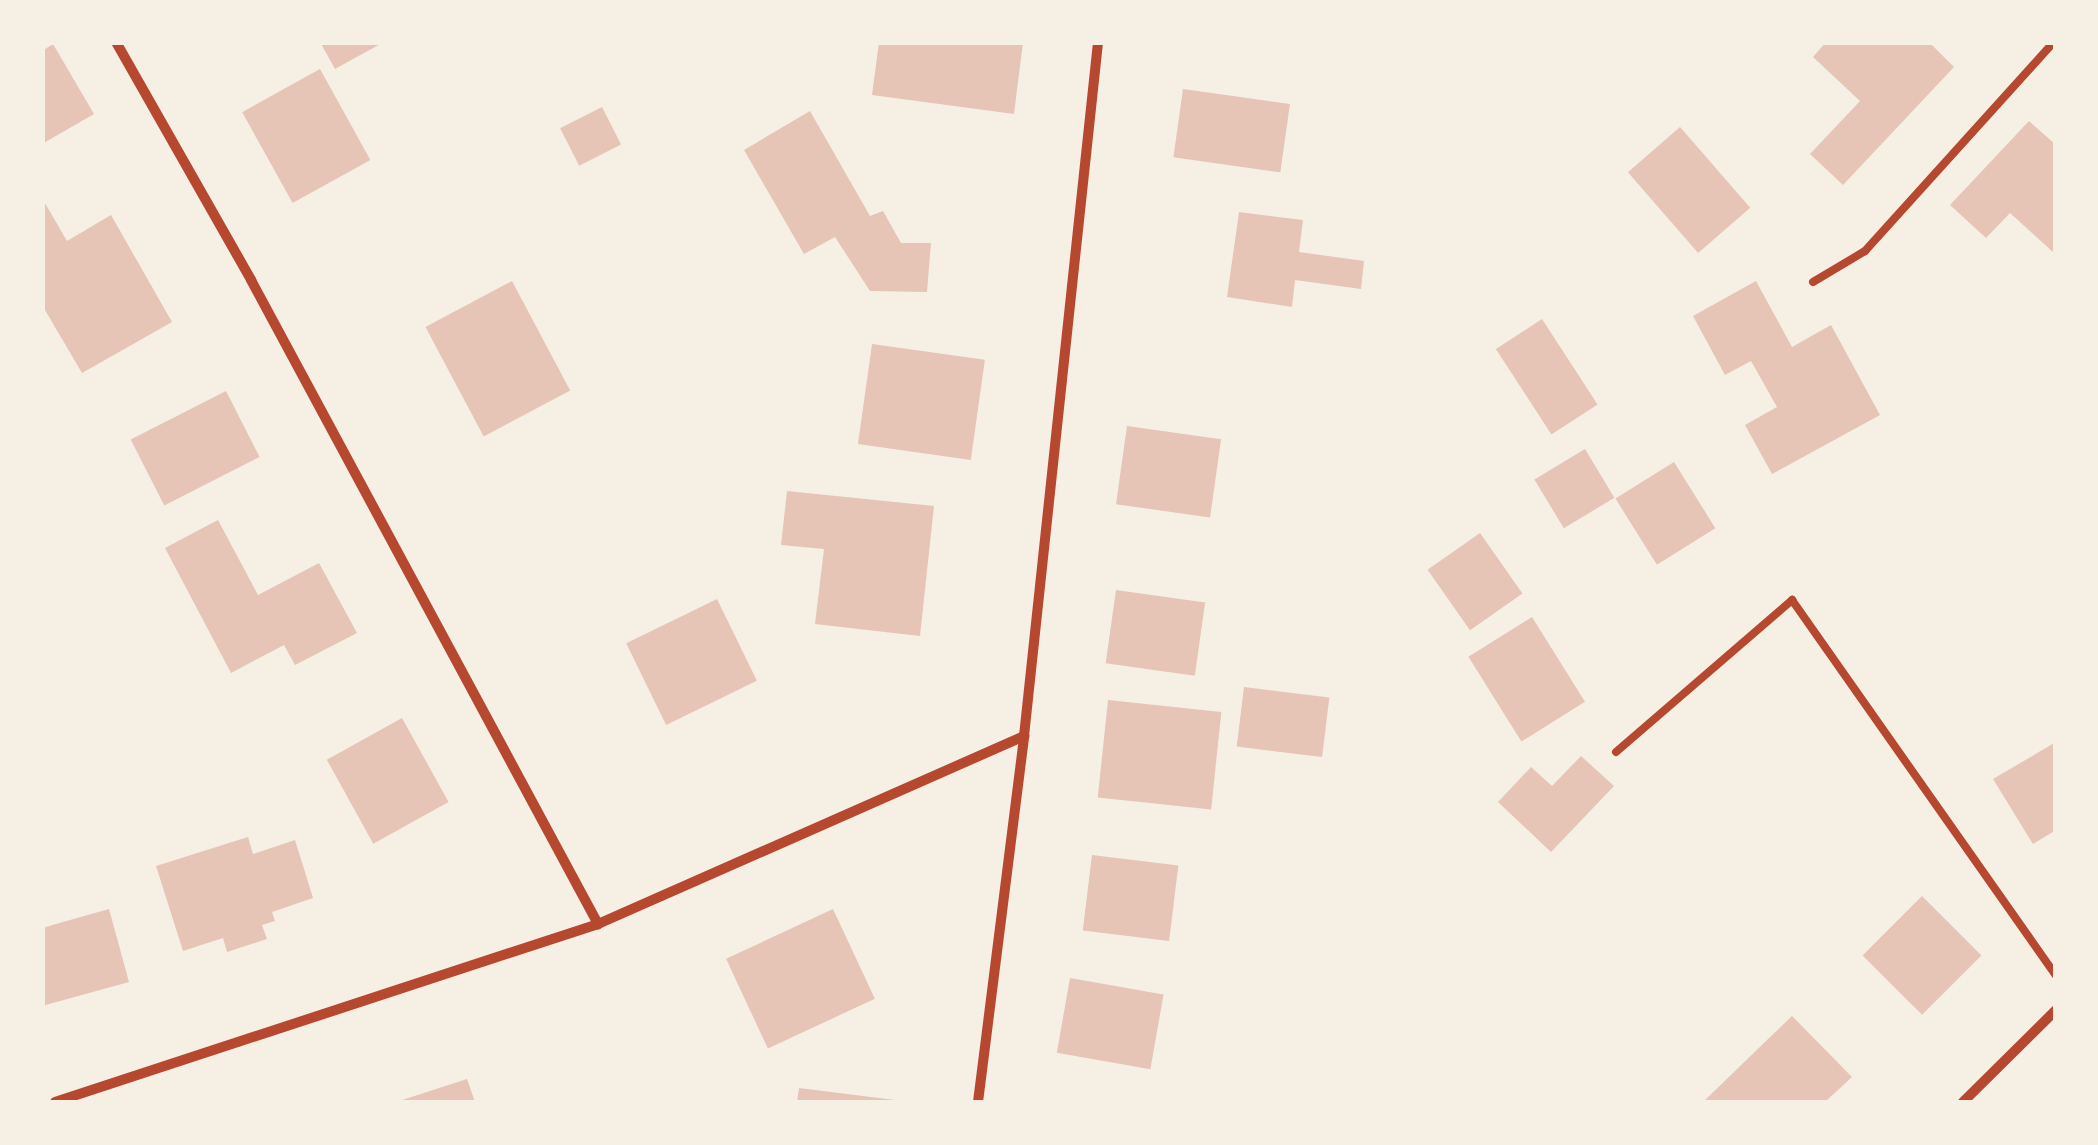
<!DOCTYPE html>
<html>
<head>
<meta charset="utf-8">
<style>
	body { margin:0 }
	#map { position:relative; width:2098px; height:1145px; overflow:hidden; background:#f6efe4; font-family:"DM Sans",sans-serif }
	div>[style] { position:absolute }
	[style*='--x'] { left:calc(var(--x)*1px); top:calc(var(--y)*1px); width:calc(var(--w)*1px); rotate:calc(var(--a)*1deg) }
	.building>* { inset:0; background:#e6c5b7; transform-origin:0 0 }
	.service>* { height:8px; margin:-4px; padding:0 4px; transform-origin:4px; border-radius:4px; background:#b5482f }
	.minor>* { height:10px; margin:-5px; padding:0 5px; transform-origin:5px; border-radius:5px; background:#b5482f }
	span { translate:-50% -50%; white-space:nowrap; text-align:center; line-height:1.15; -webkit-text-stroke:8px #f6efe4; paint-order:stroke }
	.frame { position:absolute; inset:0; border:45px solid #f6efe4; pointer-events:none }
</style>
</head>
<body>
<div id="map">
	<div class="building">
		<i style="clip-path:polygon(320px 42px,384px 42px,335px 69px)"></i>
		<i style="clip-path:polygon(879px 42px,1023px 42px,1014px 114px,872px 95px)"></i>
		<i style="clip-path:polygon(1826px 42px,1929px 42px,1954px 67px,1843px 185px,1810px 154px,1860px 101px,1813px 57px)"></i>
		<i style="clip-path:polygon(53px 44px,94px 114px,42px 144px,42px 51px)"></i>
		<i style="left:320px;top:69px;width:104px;height:89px;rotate:61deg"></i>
		<i style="left:1183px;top:89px;width:108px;height:69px;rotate:8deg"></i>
		<i style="left:602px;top:107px;width:42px;height:47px;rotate:63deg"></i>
		<i style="clip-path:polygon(810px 111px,870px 216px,883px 211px,901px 243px,931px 243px,927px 292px,870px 291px,835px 237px,804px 254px,744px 150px)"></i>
		<i style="clip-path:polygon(2029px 121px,2056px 145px,2053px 252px,2010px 213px,1986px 238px,1950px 205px)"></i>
		<i style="left:1680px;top:127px;width:107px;height:69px;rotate:49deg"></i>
		<i style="clip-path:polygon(42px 198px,67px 241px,111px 215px,172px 322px,82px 373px,42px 305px)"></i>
		<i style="clip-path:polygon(1239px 212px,1303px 220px,1299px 252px,1364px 261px,1361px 289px,1295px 280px,1292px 307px,1227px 297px)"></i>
		<i style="left:512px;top:281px;width:124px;height:98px;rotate:62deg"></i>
		<i style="clip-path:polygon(1756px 281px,1792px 347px,1831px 325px,1880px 415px,1772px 474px,1745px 425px,1777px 407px,1751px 361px,1725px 375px,1693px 316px)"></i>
		<i style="left:1542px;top:319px;width:102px;height:55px;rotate:57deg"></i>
		<i style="left:872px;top:344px;width:114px;height:101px;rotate:8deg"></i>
		<i style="left:226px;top:391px;width:74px;height:107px;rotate:63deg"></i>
		<i style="left:1127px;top:426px;width:95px;height:79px;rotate:8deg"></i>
		<i style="left:1585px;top:449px;width:57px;height:59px;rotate:59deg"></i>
		<i style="left:1674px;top:462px;width:78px;height:69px;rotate:58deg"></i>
		<i style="clip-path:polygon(787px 491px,934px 506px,920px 636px,815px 624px,824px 549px,781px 545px)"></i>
		<i style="clip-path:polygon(218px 520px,258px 595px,319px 563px,357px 633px,295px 665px,284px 645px,231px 673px,165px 548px)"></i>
		<i style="left:1480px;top:533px;width:74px;height:64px;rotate:55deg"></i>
		<i style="left:1116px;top:590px;width:90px;height:74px;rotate:8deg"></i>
		<i style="left:717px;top:599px;width:91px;height:101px;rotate:64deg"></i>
		<i style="left:1532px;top:617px;width:100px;height:75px;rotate:58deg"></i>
		<i style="left:1244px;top:687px;width:86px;height:60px;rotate:7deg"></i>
		<i style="left:1108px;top:700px;width:114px;height:98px;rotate:6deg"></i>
		<i style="left:402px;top:718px;width:96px;height:86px;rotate:61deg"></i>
		<i style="clip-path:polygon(2056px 742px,2056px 830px,2033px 844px,1993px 779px)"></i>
		<i style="clip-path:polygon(1581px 756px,1614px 786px,1551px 852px,1498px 802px,1531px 767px,1552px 786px)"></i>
		<i style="clip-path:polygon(248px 837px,253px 854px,295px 840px,313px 898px,272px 912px,275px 921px,262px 925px,267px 939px,227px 952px,223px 938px,183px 951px,156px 866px)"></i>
		<i style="left:1092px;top:855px;width:87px;height:76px;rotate:7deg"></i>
		<i style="left:1922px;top:896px;width:84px;height:84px;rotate:45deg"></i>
		<i style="clip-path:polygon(109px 909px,129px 982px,42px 1006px,42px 928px)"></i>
		<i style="left:833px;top:909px;width:99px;height:118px;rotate:65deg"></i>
		<i style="left:1070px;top:978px;width:95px;height:76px;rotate:10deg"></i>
		<i style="clip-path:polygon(1792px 1016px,1852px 1077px,1825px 1102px,1703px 1102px)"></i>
		<i style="clip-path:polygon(467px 1079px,475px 1102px,396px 1102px)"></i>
		<i style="clip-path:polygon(799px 1088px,895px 1100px,895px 1102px,797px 1102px)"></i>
	</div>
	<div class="service">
		<i style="--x:1813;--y:282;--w:61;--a:-30.8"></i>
		<i style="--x:1865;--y:251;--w:282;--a:-47.9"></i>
		<i style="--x:1616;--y:752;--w:233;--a:-40.8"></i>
		<i style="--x:1792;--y:600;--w:459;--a:54.9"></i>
	</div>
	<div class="minor">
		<i style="--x:116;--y:42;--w:274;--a:60.4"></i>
		<i style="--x:251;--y:280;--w:732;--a:61.68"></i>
		<i style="--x:55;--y:1102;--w:571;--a:-18.15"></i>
		<i style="--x:598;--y:924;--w:466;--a:-23.8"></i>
		<i style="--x:978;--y:1102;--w:369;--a:-82.8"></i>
		<i style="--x:1024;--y:736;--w:698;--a:-83.91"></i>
		<i style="--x:1963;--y:1102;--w:131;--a:-44.7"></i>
	</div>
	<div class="frame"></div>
</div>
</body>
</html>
